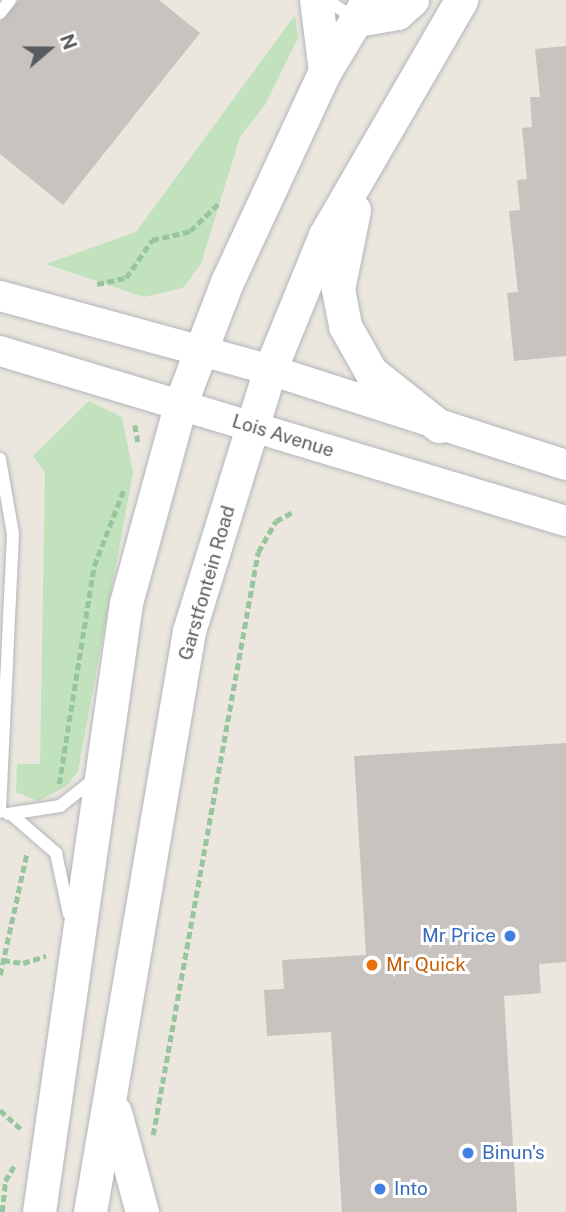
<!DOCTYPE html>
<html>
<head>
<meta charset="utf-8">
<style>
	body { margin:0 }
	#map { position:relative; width:566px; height:1212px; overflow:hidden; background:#ebe7df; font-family:"Public Sans",sans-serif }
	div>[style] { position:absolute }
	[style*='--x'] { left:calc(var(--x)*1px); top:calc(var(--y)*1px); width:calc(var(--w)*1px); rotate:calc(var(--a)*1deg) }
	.green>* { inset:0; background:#c1e2bc }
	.building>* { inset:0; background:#c8c3bf }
	.path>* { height:4.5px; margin-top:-2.25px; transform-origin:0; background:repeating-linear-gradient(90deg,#97c59e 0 7px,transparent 0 10.5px) }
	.roads { filter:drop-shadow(0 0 2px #b2b6ba) drop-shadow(0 0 2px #b2b6ba) }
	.service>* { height:12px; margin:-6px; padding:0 6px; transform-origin:6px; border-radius:6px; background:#fff }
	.tertiary>* { height:30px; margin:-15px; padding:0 15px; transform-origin:15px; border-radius:15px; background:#fff }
	.secondary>* { height:33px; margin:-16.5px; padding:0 16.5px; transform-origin:16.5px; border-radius:16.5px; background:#fff }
	.dots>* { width:19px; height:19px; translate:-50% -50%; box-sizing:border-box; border:4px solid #fff; border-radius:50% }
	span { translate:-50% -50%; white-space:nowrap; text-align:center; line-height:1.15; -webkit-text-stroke:6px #fff; paint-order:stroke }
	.street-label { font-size:19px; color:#585c60 }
	.shop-label { font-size:19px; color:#366cbe }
	.right { translate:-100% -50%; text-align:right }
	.left { translate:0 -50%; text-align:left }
	.food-label { font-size:19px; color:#c56008 }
	.north { position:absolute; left:14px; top:14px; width:70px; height:70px; -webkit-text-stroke:5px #fff; paint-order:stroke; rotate:70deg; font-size:19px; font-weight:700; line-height:28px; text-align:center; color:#585c60 }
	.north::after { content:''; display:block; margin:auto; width:24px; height:32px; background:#585c60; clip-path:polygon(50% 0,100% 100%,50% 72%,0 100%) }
</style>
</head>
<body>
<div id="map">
	<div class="green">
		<i style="clip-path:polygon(295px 15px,298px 38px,265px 105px,240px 137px,201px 264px,183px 288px,144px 297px,46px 264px,136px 232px)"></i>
		<i style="clip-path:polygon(89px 401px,122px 417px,133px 473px,78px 771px,67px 786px,38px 801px,16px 792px,17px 764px,40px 764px,45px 473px,33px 456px)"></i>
	</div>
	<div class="building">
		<i style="clip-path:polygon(19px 0,159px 0,200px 33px,63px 205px,0 154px,0 22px)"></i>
		<i style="clip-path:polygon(566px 46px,566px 356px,514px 361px,507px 293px,518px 292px,509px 211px,520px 210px,517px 180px,527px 179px,522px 128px,532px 127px,530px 97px,540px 97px,535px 49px)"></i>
		<i style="clip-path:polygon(566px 743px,566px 962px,539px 964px,541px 993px,504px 996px,517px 1212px,342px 1212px,331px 1032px,267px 1036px,264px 990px,284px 989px,282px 960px,366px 955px,354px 756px)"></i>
	</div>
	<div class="path">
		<i style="--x:97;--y:284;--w:30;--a:-12"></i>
		<i style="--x:126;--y:278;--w:46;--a:-55.6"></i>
		<i style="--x:152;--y:240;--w:39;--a:-13"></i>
		<i style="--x:190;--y:231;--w:42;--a:-44"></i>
		<i style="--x:135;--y:425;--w:17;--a:80"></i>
		<i style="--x:59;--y:784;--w:221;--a:-80.9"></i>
		<i style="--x:94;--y:566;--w:83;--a:-68.7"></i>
		<i style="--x:3;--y:960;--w:20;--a:9"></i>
		<i style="--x:23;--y:963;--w:24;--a:-17"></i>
		<i style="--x:0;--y:975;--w:126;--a:-77.6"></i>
		<i style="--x:0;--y:1110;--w:30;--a:42"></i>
		<i style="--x:153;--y:1135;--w:592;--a:-79.79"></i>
		<i style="--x:258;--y:552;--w:36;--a:-60"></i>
		<i style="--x:276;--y:521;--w:21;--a:-28"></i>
		<i style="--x:2;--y:1212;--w:31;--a:-84"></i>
		<i style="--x:5;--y:1181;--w:17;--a:-59"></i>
	</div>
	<div class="roads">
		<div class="service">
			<i style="--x:327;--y:0;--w:32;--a:34"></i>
			<i style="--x:0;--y:13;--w:16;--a:-52"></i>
			<i style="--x:0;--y:459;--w:76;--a:80.2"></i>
			<i style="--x:13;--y:534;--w:278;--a:92.7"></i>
			<i style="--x:8;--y:814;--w:53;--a:-8.7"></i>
			<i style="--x:60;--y:806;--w:41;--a:-38"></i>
			<i style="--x:11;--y:814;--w:60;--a:40.9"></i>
			<i style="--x:56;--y:853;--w:62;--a:78"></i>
		</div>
		<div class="tertiary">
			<i style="--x:0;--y:296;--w:280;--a:15.3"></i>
			<i style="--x:270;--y:370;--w:311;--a:17.8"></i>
			<i style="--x:0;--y:351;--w:591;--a:16.72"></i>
		</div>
		<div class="secondary">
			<i style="--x:316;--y:0;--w:72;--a:82.8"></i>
			<i style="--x:357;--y:20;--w:41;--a:-9.9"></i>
			<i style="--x:397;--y:13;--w:20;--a:-41"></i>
			<i style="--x:354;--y:210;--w:81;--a:101.4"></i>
			<i style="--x:338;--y:289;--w:38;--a:79"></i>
			<i style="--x:345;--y:326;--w:53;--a:60.5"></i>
			<i style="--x:371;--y:372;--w:87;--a:38.5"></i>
			<i style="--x:115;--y:1112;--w:104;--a:74.9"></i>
			<i style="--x:39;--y:1212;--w:615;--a:-81.87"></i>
			<i style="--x:126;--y:603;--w:205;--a:-74.7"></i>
			<i style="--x:180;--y:405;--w:132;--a:-69.1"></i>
			<i style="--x:227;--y:282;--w:233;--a:-65.1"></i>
			<i style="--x:325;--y:71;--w:83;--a:-58.8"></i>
			<i style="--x:90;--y:1212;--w:589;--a:-80.33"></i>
			<i style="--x:189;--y:631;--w:273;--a:-72.8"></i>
			<i style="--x:270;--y:370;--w:146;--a:-67.8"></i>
			<i style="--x:325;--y:235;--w:272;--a:-59.9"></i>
		</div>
	</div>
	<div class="dots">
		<i style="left:510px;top:936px;background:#3f7fe0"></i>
		<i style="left:372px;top:965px;background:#e8710a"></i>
		<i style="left:468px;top:1153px;background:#3f7fe0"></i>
		<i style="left:380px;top:1189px;background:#3f7fe0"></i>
	</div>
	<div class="street-label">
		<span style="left:283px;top:436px;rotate:17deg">Lois Avenue</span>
		<span style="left:207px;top:583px;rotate:-74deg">Garstfontein Road</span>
	</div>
	<div class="shop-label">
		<span class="right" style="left:496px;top:936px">Mr Price</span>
		<span class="left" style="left:482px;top:1153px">Binun's</span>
		<span class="left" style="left:394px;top:1189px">Into</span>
	</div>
	<div class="food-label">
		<span class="left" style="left:386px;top:965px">Mr Quick</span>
	</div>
	<div class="north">N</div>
</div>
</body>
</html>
